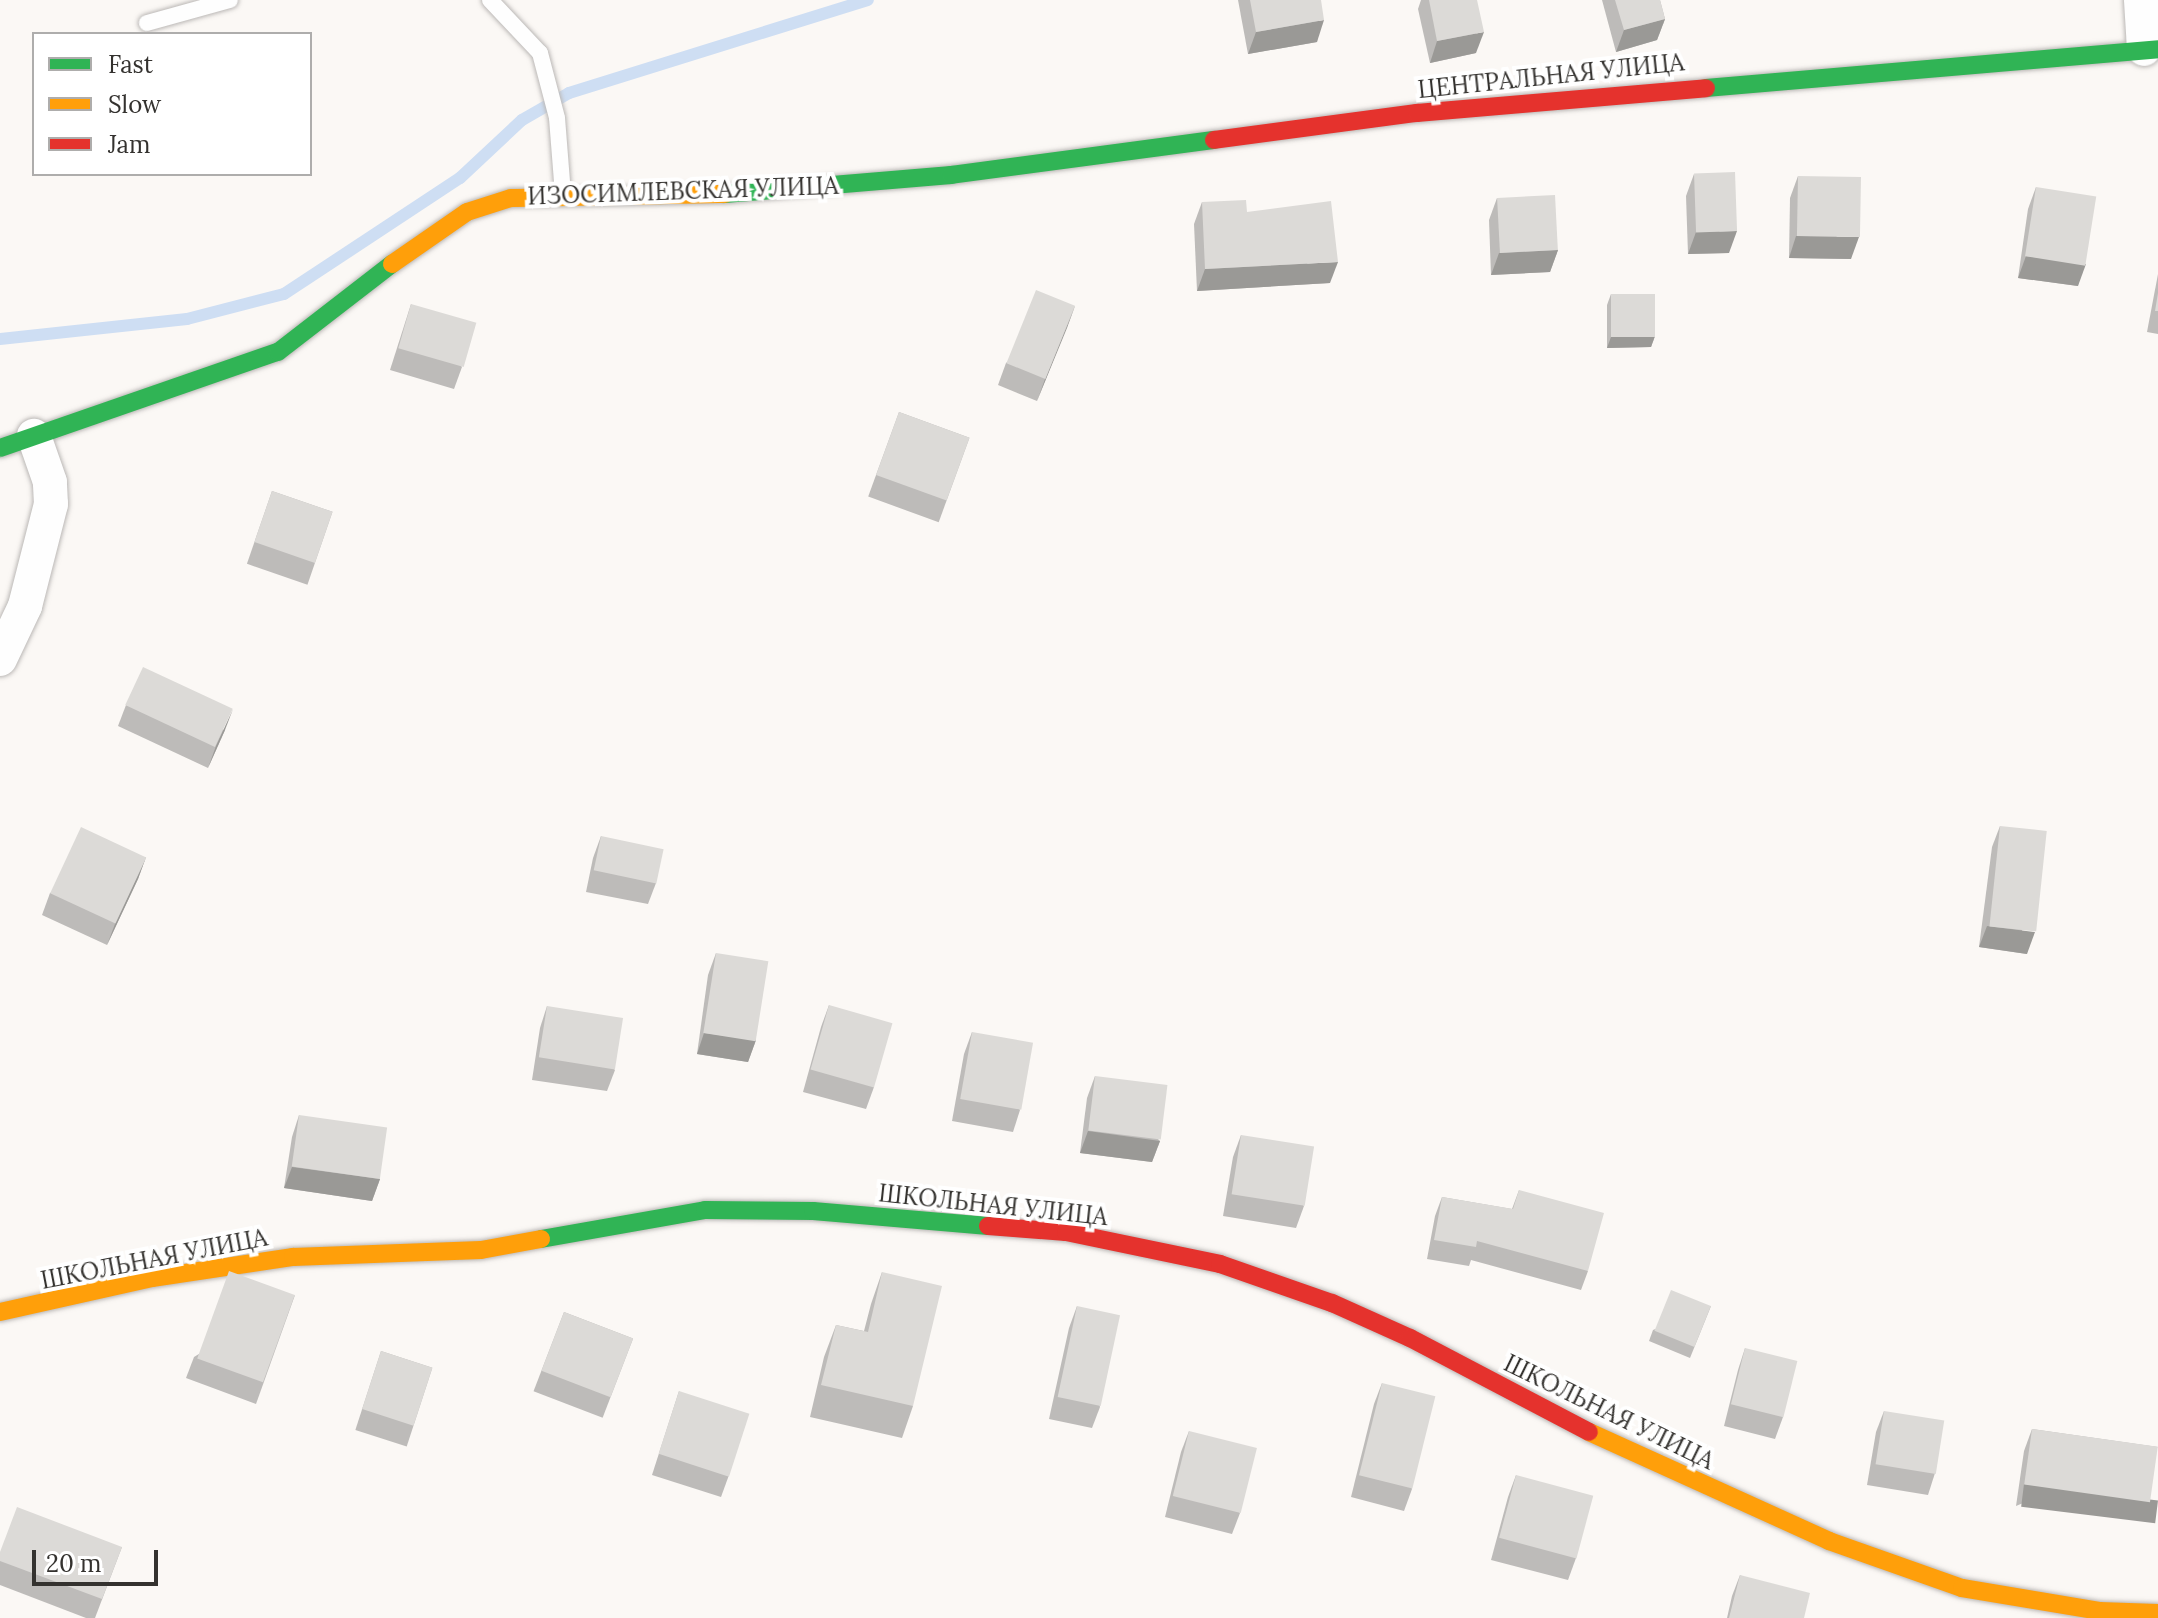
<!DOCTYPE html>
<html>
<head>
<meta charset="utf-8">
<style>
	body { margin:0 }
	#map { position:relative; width:2158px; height:1618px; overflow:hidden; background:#fbf8f5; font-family:Lora,serif }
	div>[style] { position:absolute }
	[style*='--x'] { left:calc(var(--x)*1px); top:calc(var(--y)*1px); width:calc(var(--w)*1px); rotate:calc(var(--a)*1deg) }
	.stream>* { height:12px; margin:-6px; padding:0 6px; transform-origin:6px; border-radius:6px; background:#cedef3 }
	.roads { filter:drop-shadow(0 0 2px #bbb8b6) drop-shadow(0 0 2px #bbb8b6) }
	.lane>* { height:16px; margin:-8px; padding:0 8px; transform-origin:8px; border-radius:8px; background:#fefefe }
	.street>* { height:34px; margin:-17px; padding:0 17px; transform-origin:17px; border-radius:17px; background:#fefefe }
	.fast>* { height:18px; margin:-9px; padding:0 9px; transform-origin:9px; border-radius:9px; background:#30b455 }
	.slow>* { height:18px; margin:-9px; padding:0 9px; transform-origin:9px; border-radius:9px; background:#ff9f0a }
	.jam>* { height:18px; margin:-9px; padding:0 9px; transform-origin:9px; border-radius:9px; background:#e5322d }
	.wall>* { inset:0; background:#bdbbb9; transform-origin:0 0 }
	.shaded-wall>* { inset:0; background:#9a9996; transform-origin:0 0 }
	.building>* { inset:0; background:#dcdad7; transform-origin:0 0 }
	span { translate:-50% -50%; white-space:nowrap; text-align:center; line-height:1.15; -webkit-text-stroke:8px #fff; paint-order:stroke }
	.street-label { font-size:24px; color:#34322f }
	.legend { position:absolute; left:32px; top:32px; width:280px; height:144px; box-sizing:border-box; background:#fff; border:2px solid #aeadac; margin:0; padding:10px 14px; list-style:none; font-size:24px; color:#34322f }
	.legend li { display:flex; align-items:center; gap:16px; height:40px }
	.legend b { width:40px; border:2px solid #aeadac }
	.scale { position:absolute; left:32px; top:1550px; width:126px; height:36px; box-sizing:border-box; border:4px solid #34322f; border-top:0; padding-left:10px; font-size:24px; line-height:28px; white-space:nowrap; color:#34322f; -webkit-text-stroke:6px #fff; paint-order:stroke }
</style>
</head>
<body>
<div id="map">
	<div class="stream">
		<i style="--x:0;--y:339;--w:188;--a:-6.1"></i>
		<i style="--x:187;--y:319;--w:100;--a:-14.5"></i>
		<i style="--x:284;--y:294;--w:211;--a:-33.4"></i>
		<i style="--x:460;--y:178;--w:85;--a:-43.1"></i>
		<i style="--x:522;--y:120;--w:54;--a:-29.9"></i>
		<i style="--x:569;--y:93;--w:313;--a:-17.3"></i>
	</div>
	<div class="roads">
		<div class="lane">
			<i style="--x:490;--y:0;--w:73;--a:46.7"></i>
			<i style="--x:540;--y:53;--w:67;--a:75.3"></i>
			<i style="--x:557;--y:118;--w:76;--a:85.5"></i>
			<i style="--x:147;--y:23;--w:86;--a:-15.5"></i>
		</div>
		<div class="street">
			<i style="--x:2141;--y:0;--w:49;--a:86.5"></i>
			<i style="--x:0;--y:659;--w:59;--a:-64.7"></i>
			<i style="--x:25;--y:606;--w:105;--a:-75.7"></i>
			<i style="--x:51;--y:504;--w:22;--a:-93"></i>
			<i style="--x:50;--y:482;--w:49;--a:-109.2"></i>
		</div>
		<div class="fast">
			<i style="--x:1706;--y:88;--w:454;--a:-4.9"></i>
			<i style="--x:725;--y:194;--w:227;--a:-4.8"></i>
			<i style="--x:951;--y:175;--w:265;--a:-7.6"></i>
			<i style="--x:0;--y:448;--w:294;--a:-19.1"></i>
			<i style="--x:278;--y:352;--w:144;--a:-37.7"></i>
			<i style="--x:541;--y:1239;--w:167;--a:-10"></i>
			<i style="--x:705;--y:1210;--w:108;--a:0.5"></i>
			<i style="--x:813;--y:1211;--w:176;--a:4.9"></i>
		</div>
		<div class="slow">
			<i style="--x:392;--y:264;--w:91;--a:-34.7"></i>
			<i style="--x:467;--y:212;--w:46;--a:-17.7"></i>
			<i style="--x:511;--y:198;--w:214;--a:-1.1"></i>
			<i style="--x:0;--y:1312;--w:156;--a:-12.6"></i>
			<i style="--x:152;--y:1278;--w:143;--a:-8.5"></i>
			<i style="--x:293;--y:1257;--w:188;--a:-2.1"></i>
			<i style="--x:481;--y:1250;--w:61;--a:-10.4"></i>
			<i style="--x:1589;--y:1432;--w:264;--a:24.4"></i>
			<i style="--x:1829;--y:1541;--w:141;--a:19.5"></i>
			<i style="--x:1962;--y:1588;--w:139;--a:9.5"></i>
			<i style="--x:2099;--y:1611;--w:59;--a:1.9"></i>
		</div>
		<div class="jam">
			<i style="--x:1214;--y:140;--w:205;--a:-7.6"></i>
			<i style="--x:1417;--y:113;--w:290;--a:-4.9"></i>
			<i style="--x:988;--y:1226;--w:78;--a:4.4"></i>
			<i style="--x:1066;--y:1232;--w:157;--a:11.7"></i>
			<i style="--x:1220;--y:1264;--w:119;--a:19.2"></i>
			<i style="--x:1332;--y:1303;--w:85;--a:24.2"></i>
			<i style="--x:1410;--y:1338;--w:202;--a:27.7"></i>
		</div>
	</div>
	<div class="wall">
		<i style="clip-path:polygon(1238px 0,1321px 0,1317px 42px,1248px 54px)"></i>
		<i style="clip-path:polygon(1421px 0,1477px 0,1476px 53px,1430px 63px,1418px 9px)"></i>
		<i style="clip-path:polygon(1602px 0,1660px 0,1665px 19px,1657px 40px,1616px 52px)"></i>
		<i style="clip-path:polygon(1694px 174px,1729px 253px,1688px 254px,1686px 196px)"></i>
		<i style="clip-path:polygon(1798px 176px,1851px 259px,1789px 258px,1790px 198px)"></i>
		<i style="clip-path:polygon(2036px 187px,2078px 286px,2018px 278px,2028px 209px)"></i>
		<i style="clip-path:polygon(1497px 198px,1558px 250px,1550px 272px,1491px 275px,1489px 220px)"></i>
		<i style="clip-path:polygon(1202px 202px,1247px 212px,1330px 283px,1197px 291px,1194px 224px)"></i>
		<i style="clip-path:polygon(2158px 274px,2158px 334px,2147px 332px)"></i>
		<i style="clip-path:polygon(1611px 294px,1655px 336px,1651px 347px,1607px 348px,1607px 305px)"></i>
		<i style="clip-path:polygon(411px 304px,462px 367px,454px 389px,390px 370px)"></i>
		<i style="clip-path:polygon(1075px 306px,1037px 401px,998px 385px,1006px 363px)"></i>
		<i style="left:899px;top:412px;width:75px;height:90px;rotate:20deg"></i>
		<i style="left:272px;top:491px;width:64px;height:77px;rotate:19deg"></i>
		<i style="clip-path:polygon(126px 705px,225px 730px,208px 768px,118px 726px)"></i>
		<i style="clip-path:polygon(2000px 826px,2027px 954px,1979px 947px,1992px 847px)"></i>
		<i style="clip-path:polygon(601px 836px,656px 883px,648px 904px,586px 892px,593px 858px)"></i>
		<i style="clip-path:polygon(146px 857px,138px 879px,107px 945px,42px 915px,50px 893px)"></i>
		<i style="clip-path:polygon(716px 953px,756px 1040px,748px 1062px,697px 1054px,708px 975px)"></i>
		<i style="clip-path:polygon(829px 1005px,874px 1087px,866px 1109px,803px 1092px,821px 1027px)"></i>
		<i style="clip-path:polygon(547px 1006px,615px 1070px,607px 1091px,532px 1080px,540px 1028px)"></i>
		<i style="clip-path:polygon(972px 1032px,1020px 1110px,1013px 1132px,952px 1121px,964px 1054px)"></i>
		<i style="clip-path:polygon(1095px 1076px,1160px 1141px,1152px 1162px,1080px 1153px,1087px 1098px)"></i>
		<i style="clip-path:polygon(299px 1115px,380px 1179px,372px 1201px,284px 1188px,292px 1137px)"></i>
		<i style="clip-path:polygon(1241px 1135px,1304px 1206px,1296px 1228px,1223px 1216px,1233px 1157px)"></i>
		<i style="clip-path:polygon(1519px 1190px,1588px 1271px,1581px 1290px,1471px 1260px,1469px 1266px,1427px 1259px,1435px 1216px,1442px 1197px,1512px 1209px)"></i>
		<i style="clip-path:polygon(882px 1272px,913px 1406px,902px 1438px,810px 1417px,824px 1357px,836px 1325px,864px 1331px,871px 1304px)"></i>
		<i style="clip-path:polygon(295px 1295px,256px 1404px,186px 1378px,194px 1357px)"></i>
		<i style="clip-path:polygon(1077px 1306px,1100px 1407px,1092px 1428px,1049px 1419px,1069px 1328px)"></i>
		<i style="clip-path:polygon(1711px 1306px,1690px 1358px,1649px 1341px,1653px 1330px)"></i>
		<i style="left:564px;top:1312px;width:74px;height:85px;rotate:21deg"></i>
		<i style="clip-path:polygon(1745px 1348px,1783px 1417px,1775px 1439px,1724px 1426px,1738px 1370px)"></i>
		<i style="left:381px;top:1351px;width:54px;height:83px;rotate:18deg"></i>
		<i style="clip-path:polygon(1382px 1383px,1412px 1489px,1404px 1511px,1351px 1497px,1374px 1404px)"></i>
		<i style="clip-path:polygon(679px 1391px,729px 1475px,721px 1497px,652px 1475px)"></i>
		<i style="clip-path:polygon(1884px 1411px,1935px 1473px,1928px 1495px,1867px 1485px,1876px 1432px)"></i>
		<i style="clip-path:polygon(2032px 1429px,2158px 1447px,2016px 1506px,2024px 1451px)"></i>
		<i style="clip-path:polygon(1189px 1431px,1240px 1513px,1232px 1534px,1165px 1517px,1181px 1452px)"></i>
		<i style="clip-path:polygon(1516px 1475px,1576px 1558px,1568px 1580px,1491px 1560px,1508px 1497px)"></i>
		<i style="clip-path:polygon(122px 1547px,95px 1618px,86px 1618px,0 1585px,0 1552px)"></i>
		<i style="clip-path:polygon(1740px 1575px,1804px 1618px,1727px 1618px,1732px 1596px)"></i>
	</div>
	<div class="shaded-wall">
		<i style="clip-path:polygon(1665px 19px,1657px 40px,1616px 52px,1624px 30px)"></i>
		<i style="clip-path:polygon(1324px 20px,1317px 42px,1248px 54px,1256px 32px)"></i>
		<i style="clip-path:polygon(1484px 32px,1476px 53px,1430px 63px,1437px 41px)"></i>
		<i style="clip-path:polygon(1737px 231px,1729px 253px,1688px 254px,1696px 232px)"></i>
		<i style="clip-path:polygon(1796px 236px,1859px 237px,1851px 259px,1789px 258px)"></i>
		<i style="clip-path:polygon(1558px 250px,1550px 272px,1491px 275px,1499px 253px)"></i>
		<i style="clip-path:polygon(2026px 256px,2086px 264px,2078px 286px,2018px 278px)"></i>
		<i style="clip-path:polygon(1338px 262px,1330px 283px,1197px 291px,1205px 269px)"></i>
		<i style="clip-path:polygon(1075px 306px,1067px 328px,1037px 401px,1045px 379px)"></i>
		<i style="clip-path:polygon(1655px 336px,1651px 347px,1607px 348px,1611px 337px)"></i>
		<i style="clip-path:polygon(233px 709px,225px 730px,208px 768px,216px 746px)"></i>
		<i style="clip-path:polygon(146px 857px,138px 879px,107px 945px,115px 924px)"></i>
		<i style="clip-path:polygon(1987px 926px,2035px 932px,2027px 954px,1979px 947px)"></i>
		<i style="clip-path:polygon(704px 1033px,756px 1040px,748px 1062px,697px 1054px)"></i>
		<i style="clip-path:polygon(1088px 1131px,1160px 1141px,1152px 1162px,1080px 1153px)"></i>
		<i style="clip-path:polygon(292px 1167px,380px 1179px,372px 1201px,284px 1188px)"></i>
		<i style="left:2024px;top:1484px;width:135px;height:23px;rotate:7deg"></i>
	</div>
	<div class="building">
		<i style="clip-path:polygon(1250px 0,1321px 0,1324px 20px,1256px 32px)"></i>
		<i style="clip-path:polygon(1429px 0,1477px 0,1484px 32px,1437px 41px)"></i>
		<i style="clip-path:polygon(1615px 0,1660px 0,1665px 19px,1624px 30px)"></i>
		<i style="left:1735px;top:172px;width:59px;height:41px;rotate:88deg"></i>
		<i style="left:1798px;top:176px;width:63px;height:60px;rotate:1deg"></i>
		<i style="left:2036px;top:187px;width:61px;height:70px;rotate:9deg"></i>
		<i style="left:1555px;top:195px;width:55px;height:58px;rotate:87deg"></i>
		<i style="clip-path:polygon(1246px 200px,1247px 212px,1331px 201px,1338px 262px,1205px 269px,1202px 202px)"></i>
		<i style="left:1036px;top:290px;width:42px;height:79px;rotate:22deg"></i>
		<i style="clip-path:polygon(2158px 293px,2158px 311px,2155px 311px)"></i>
		<i style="left:1611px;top:294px;width:44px;height:43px"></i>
		<i style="left:411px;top:304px;width:68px;height:46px;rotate:16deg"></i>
		<i style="left:899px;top:412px;width:75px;height:67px;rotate:20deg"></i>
		<i style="left:272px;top:491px;width:64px;height:54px;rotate:19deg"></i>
		<i style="left:143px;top:667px;width:99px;height:42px;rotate:25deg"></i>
		<i style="left:2000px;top:826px;width:47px;height:101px;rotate:6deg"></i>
		<i style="left:81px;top:827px;width:72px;height:73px;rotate:25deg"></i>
		<i style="left:601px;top:836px;width:64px;height:35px;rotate:12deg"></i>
		<i style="left:716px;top:953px;width:53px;height:81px;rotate:9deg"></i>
		<i style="left:829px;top:1005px;width:66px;height:67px;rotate:16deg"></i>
		<i style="left:547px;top:1006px;width:77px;height:52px;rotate:9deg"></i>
		<i style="left:972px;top:1032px;width:62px;height:68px;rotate:10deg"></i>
		<i style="left:1095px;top:1076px;width:73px;height:55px;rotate:7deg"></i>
		<i style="left:299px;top:1115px;width:89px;height:52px;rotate:8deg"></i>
		<i style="left:1241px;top:1135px;width:74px;height:60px;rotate:9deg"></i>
		<i style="clip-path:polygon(1519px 1190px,1604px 1213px,1588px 1271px,1477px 1241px,1476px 1247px,1434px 1240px,1442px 1197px,1513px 1209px)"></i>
		<i style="left:229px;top:1271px;width:70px;height:93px;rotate:20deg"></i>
		<i style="clip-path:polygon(882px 1272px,942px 1286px,913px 1406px,821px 1385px,836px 1325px,868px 1332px)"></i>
		<i style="left:1671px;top:1290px;width:43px;height:44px;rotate:22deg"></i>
		<i style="left:1077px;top:1306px;width:44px;height:93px;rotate:12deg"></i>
		<i style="left:564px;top:1312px;width:74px;height:63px;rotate:21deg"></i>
		<i style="left:1745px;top:1348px;width:54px;height:58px;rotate:14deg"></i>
		<i style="left:381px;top:1351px;width:54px;height:61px;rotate:18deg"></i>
		<i style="left:1382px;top:1383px;width:55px;height:95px;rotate:14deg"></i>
		<i style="left:679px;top:1391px;width:74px;height:66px;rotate:18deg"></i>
		<i style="left:1884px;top:1411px;width:61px;height:54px;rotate:9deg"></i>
		<i style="left:2032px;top:1429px;width:127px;height:56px;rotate:8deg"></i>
		<i style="left:1189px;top:1431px;width:70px;height:67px;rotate:14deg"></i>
		<i style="left:1516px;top:1475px;width:80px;height:65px;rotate:15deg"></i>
		<i style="clip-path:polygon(17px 1507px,122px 1547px,102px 1599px,0 1561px,0 1552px)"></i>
		<i style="clip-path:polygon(1740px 1575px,1810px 1593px,1804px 1618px,1729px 1618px)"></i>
	</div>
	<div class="street-label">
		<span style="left:1551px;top:76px;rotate:-6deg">ЦЕНТРАЛЬНАЯ УЛИЦА</span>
		<span style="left:683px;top:191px;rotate:-2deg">ИЗОСИМЛЕВСКАЯ УЛИЦА</span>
		<span style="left:993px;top:1205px;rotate:6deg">ШКОЛЬНАЯ УЛИЦА</span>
		<span style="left:154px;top:1259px;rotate:-11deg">ШКОЛЬНАЯ УЛИЦА</span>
		<span style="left:1609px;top:1412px;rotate:26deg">ШКОЛЬНАЯ УЛИЦА</span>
	</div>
	<ul class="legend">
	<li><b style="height:10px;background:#30b455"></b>Fast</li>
	<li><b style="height:10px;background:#ff9f0a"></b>Slow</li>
	<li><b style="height:10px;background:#e5322d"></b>Jam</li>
	</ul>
	<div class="scale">20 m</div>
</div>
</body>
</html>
